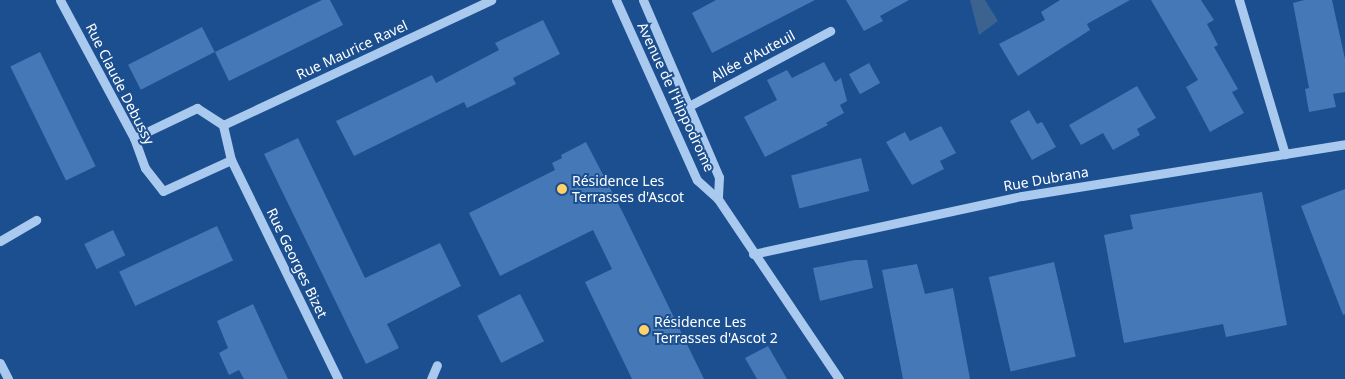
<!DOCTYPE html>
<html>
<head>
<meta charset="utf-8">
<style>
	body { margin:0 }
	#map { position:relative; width:1345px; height:379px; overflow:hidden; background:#1b4f8f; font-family:"Noto Sans",sans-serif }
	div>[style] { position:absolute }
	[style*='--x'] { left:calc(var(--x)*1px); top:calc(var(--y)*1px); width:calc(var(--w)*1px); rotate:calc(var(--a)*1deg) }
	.water>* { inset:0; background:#3c6290 }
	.building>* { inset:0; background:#4478b7; transform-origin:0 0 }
	.minor>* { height:9px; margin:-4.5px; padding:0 4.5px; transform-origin:4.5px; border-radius:4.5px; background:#a9c9ee }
	.dots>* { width:14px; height:14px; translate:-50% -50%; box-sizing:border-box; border:2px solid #1b4f8f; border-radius:50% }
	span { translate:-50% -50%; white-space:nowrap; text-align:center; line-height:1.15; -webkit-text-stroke:4px #1b4f8f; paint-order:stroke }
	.street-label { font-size:14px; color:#fff }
	.poi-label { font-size:14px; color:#fff }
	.left { translate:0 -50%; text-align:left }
</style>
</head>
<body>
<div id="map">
	<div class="water">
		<i style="clip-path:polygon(970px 0,985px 0,998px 21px,979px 35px)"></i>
	</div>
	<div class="building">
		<i style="clip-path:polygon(322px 0,330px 0,343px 25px,229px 81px,215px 52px)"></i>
		<i style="clip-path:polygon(716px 0,815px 0,712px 53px,692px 13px)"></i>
		<i style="clip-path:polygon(846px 0,909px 0,880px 16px,883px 21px,864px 31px)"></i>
		<i style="clip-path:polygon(1060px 0,1130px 0,1087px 24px,1090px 30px,1018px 76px,999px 44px,1045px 20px,1041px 12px)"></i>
		<i style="clip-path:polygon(1151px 0,1201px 0,1214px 20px,1207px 24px,1218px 45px,1214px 47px,1238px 89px,1232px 92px,1244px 113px,1210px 132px,1186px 87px,1198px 80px)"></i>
		<i style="clip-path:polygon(1304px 0,1332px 0,1345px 59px,1345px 92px,1333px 94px,1336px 107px,1309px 112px,1305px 89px,1309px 88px,1293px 3px)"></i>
		<i style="clip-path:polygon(543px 20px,560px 54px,513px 78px,516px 84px,467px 108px,464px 102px,354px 156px,336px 121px,432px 75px,436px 83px,499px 50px,495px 43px)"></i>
		<i style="left:202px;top:27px;width:28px;height:83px;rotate:63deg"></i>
		<i style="left:40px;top:52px;width:127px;height:33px;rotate:64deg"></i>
		<i style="clip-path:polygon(824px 62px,835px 82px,841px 78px,847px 101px,840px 105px,844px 113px,826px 123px,828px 125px,765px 157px,744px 117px,777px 100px,767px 80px,787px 70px,792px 78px)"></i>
		<i style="left:869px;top:63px;width:23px;height:23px;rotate:61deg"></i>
		<i style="clip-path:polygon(1137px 86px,1156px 118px,1137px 129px,1140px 135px,1113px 150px,1103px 133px,1081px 145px,1069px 125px)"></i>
		<i style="clip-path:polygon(1029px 110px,1037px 124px,1042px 122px,1056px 147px,1032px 160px,1010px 121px)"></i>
		<i style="clip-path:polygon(941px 126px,956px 153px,940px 161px,944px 169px,912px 185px,886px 142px,905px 132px,910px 141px)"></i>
		<i style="clip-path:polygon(298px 138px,365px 278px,440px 243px,461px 286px,387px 324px,399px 348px,366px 364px,264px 154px)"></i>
		<i style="clip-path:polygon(586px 142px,623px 213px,704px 379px,632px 379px,585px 282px,612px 269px,593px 230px,500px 276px,469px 213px,555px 170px,552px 163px,562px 158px,561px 155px)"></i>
		<i style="left:861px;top:158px;width:34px;height:72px;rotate:76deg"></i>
		<i style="clip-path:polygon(1345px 189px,1345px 314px,1343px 315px,1301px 206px)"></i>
		<i style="clip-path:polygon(1262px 192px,1287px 325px,1226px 337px,1223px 324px,1124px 343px,1104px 235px,1133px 229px,1130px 215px)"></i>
		<i style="left:217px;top:226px;width:38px;height:108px;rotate:65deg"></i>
		<i style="left:113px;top:230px;width:28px;height:32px;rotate:64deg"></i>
		<i style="clip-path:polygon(855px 260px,867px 260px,873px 288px,820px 301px,813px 268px)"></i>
		<i style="left:1054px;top:262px;width:97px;height:67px;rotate:77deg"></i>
		<i style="clip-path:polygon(917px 264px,925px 294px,953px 288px,970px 379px,903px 379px,882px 270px)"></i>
		<i style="left:520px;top:294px;width:53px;height:48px;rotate:63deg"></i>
		<i style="clip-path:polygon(253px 304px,275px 352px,288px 379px,244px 379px,239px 370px,229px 375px,219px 353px,228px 348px,217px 321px)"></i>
		<i style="clip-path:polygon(768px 346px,787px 379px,757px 379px,745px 358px)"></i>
	</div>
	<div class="minor">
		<i style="--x:60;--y:0;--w:157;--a:61.8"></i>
		<i style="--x:134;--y:138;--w:32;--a:70"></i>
		<i style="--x:145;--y:168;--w:29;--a:52"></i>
		<i style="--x:163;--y:191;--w:75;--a:-24.5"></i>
		<i style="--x:616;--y:0;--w:197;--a:65.8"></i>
		<i style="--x:697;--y:180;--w:28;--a:42"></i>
		<i style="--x:718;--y:199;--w:217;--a:56.1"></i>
		<i style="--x:643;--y:0;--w:193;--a:66.8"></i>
		<i style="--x:719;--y:177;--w:22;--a:93"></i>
		<i style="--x:1239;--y:0;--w:161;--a:73.4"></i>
		<i style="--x:689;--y:106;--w:160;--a:-28"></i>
		<i style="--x:134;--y:138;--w:70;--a:-25.5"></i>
		<i style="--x:197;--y:108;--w:31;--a:33"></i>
		<i style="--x:0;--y:241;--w:42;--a:-30.3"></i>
		<i style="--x:753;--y:254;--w:275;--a:-12.2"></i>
		<i style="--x:1022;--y:196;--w:327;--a:-9.1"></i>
		<i style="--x:0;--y:363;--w:18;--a:63"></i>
		<i style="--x:338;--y:379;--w:244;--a:-116"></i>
		<i style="--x:231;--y:160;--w:36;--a:-103"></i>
		<i style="--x:223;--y:125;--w:296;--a:-25"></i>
		<i style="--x:431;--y:379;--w:15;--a:-67"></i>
	</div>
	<div class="dots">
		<i style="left:562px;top:189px;background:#ffd166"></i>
		<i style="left:644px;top:330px;background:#ffd166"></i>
	</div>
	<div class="street-label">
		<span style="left:352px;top:50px;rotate:-25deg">Rue Maurice Ravel</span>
		<span style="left:753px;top:56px;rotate:-28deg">Allée d'Auteuil</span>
		<span style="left:120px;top:84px;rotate:63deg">Rue Claude Debussy</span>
		<span style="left:676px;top:97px;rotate:65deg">Avenue de l'Hippodrome</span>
		<span style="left:1046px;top:179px;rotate:-10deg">Rue Dubrana</span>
		<span style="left:297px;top:263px;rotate:64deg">Rue Georges Bizet</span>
	</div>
	<div class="poi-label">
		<span class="left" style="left:572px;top:189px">Résidence Les<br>Terrasses d'Ascot</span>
		<span class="left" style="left:654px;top:330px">Résidence Les<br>Terrasses d'Ascot 2</span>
	</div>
</div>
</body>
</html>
